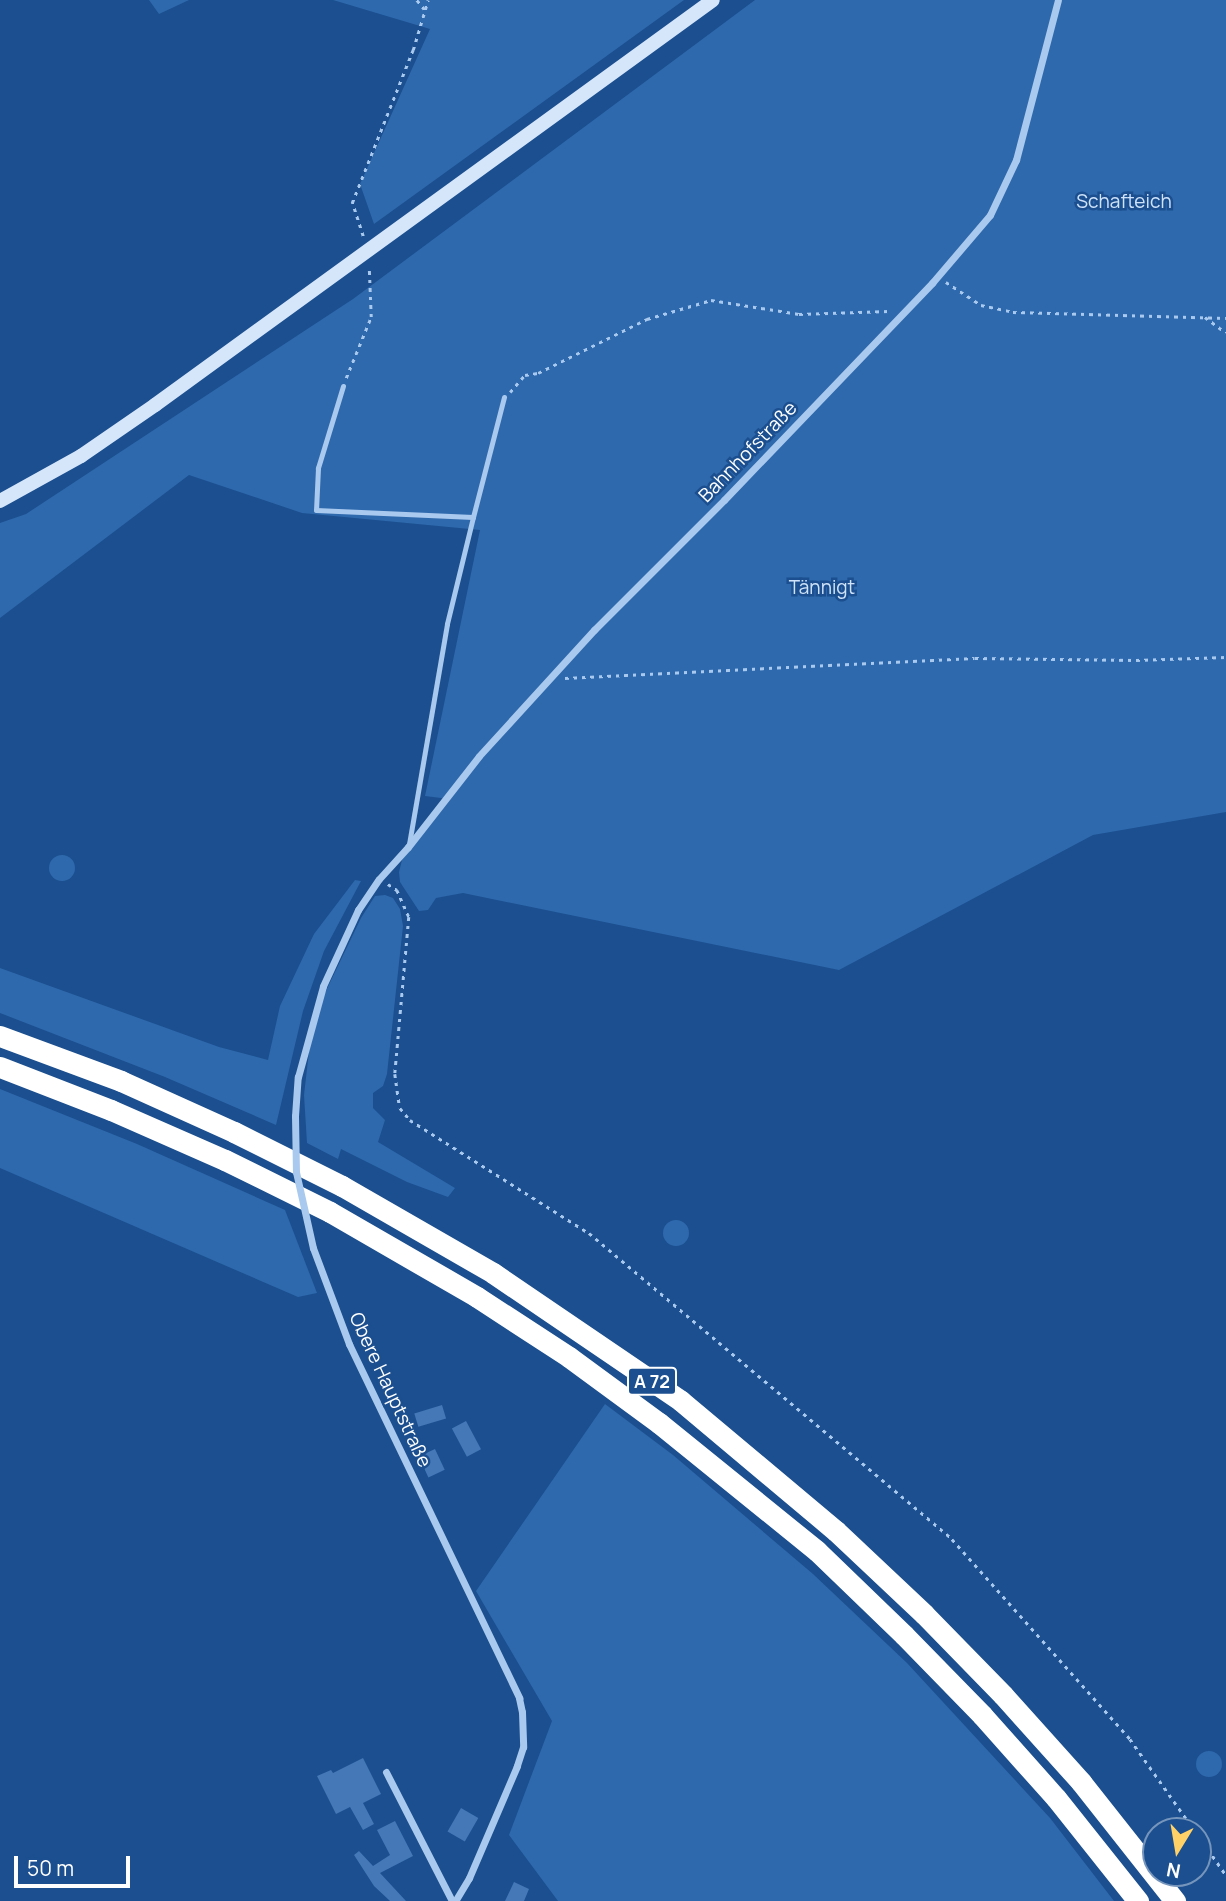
<!DOCTYPE html>
<html>
<head>
<meta charset="utf-8">
<style>
	body { margin:0 }
	#map { position:relative; width:1226px; height:1901px; overflow:hidden; background:#1b4f8f; font-family:Manrope,sans-serif }
	div>[style] { position:absolute }
	[style*='--x'] { left:calc(var(--x)*1px); top:calc(var(--y)*1px); width:calc(var(--w)*1px); rotate:calc(var(--a)*1deg) }
	.green>* { inset:0; background:#2e69ad }
	.round { border-radius:50% }
	.building>* { inset:0; background:#4478b7; transform-origin:0 0 }
	.path>* { height:2.5px; margin-top:-1.25px; transform-origin:0; background:repeating-linear-gradient(90deg,#a9c9ee 0 3.5px,transparent 0 8.5px) }
	.lane>* { height:5px; margin:-2.5px; padding:0 2.5px; transform-origin:2.5px; border-radius:2.5px; background:#a9c9ee }
	.street>* { height:7px; margin:-3.5px; padding:0 3.5px; transform-origin:3.5px; border-radius:3.5px; background:#a9c9ee }
	.secondary>* { height:14px; margin:-7px; padding:0 7px; transform-origin:7px; border-radius:7px; background:#d6e6fa }
	.highway>* { height:21px; margin:-10.5px; padding:0 10.5px; transform-origin:10.5px; border-radius:10.5px; background:#fff }
	.street-bridge>* { height:7px; margin:-3.5px; padding:0 3.5px; transform-origin:3.5px; border-radius:3.5px; background:#a9c9ee }
	span { translate:-50% -50%; white-space:nowrap; text-align:center; line-height:1.15; -webkit-text-stroke:5px #1b4f8f; paint-order:stroke }
	.shield-label span { padding:2px 5px; background:#1b4f8f; border:2px solid; border-radius:5px; -webkit-text-stroke-width:0 }
	.shield-label { font-size:18px; color:#fff; font-weight:700 }
	.park-label { font-size:19px; color:#cfe3fa }
	.street-label { font-size:19px; color:#fff }
	.north { position:absolute; left:1142px; top:1817px; width:70px; height:70px; box-sizing:border-box; background:#1b4f8f; border:2px solid #7695bc; border-radius:50%; rotate:191deg; font-size:19px; font-weight:700; line-height:28px; text-align:center; color:#fff }
	.north::after { content:''; display:block; margin:auto; width:24px; height:32px; background:#ffd166; clip-path:polygon(50% 0,100% 100%,50% 72%,0 100%) }
	.scale { position:absolute; left:14px; top:1856px; width:116px; height:32px; box-sizing:border-box; border:4px solid #fff; border-top:0; padding-left:9px; font-size:21px; line-height:24px; white-space:nowrap; color:#fff; -webkit-text-stroke:5px #1b4f8f; paint-order:stroke }
</style>
</head>
<body>
<div id="map">
	<div class="green">
		<i style="clip-path:polygon(149px 0,189px 0,159px 14px)"></i>
		<i style="clip-path:polygon(333px 0,684px 0,374px 224px,360px 184px,430px 29px)"></i>
		<i style="clip-path:polygon(755px 0,1226px 0,1226px 812px,1093px 835px,839px 970px,463px 893px,436px 898px,428px 910px,419px 911px,400px 882px,399px 872px,402px 860px,449px 799px,425px 796px,480px 530px,302px 513px,189px 475px,0 618px,0 523px,26px 514px,353px 299px)"></i>
		<i class="round" style="left:49px;top:855px;width:26px;height:26px"></i>
		<i style="clip-path:polygon(355px 880px,361px 881px,324px 951px,303px 1011px,276px 1125px,165px 1077px,0 1013px,0 968px,219px 1047px,268px 1060px,280px 1006px,314px 934px)"></i>
		<i style="clip-path:polygon(385px 895px,393px 898px,400px 909px,403px 926px,387px 1074px,383px 1086px,373px 1093px,373px 1108px,385px 1120px,378px 1142px,455px 1188px,448px 1197px,407px 1182px,341px 1149px,338px 1159px,307px 1143px,304px 1095px,310px 1043px,323px 997px,361px 918px,375px 896px)"></i>
		<i style="clip-path:polygon(0 1089px,137px 1144px,285px 1210px,317px 1293px,298px 1297px,0 1168px)"></i>
		<i class="round" style="left:663px;top:1220px;width:26px;height:26px"></i>
		<i style="clip-path:polygon(605px 1404px,673px 1455px,813px 1574px,907px 1663px,1050px 1818px,1114px 1901px,558px 1901px,509px 1835px,552px 1721px,476px 1591px)"></i>
		<i class="round" style="left:1196px;top:1751px;width:26px;height:26px"></i>
	</div>
	<div class="building">
		<i style="left:442px;top:1405px;width:14px;height:29px;rotate:73deg"></i>
		<i style="left:466px;top:1421px;width:32px;height:16px;rotate:62deg"></i>
		<i style="left:435px;top:1449px;width:23px;height:18px;rotate:65deg"></i>
		<i style="clip-path:polygon(363px 1758px,381px 1794px,363px 1803px,374px 1824px,363px 1830px,350px 1807px,336px 1814px,317px 1776px,331px 1770px,333px 1773px)"></i>
		<i style="left:461px;top:1808px;width:20px;height:27px;rotate:30deg"></i>
		<i style="clip-path:polygon(395px 1821px,413px 1856px,380px 1873px,406px 1901px,390px 1901px,374px 1886px,354px 1855px,359px 1851px,373px 1866px,390px 1855px,377px 1830px)"></i>
		<i style="clip-path:polygon(514px 1882px,529px 1889px,524px 1901px,505px 1901px)"></i>
	</div>
	<div class="path">
		<i style="--x:417;--y:0;--w:13;--a:51"></i>
		<i style="--x:363;--y:236;--w:35;--a:-108"></i>
		<i style="--x:352;--y:203;--w:165;--a:-68.3"></i>
		<i style="--x:413;--y:50;--w:52;--a:-73.3"></i>
		<i style="--x:946;--y:282;--w:42;--a:33.3"></i>
		<i style="--x:981;--y:305;--w:33;--a:12"></i>
		<i style="--x:1013;--y:312;--w:213;--a:1.6"></i>
		<i style="--x:1205;--y:317;--w:26;--a:37"></i>
		<i style="--x:346;--y:378;--w:66;--a:-67.7"></i>
		<i style="--x:371;--y:317;--w:50;--a:-92.3"></i>
		<i style="--x:510;--y:392;--w:23;--a:-49"></i>
		<i style="--x:525;--y:375;--w:13;--a:-9"></i>
		<i style="--x:538;--y:373;--w:122;--a:-26.4"></i>
		<i style="--x:647;--y:319;--w:67;--a:-16.5"></i>
		<i style="--x:711;--y:300;--w:89;--a:9"></i>
		<i style="--x:799;--y:314;--w:90;--a:-1.9"></i>
		<i style="--x:565;--y:678;--w:410;--a:-2.8"></i>
		<i style="--x:975;--y:658;--w:161;--a:0.7"></i>
		<i style="--x:1136;--y:660;--w:90;--a:-1.9"></i>
		<i style="--x:388;--y:884;--w:11;--a:34"></i>
		<i style="--x:397;--y:890;--w:30;--a:66"></i>
		<i style="--x:409;--y:917;--w:158;--a:95.1"></i>
		<i style="--x:395;--y:1074;--w:34;--a:82"></i>
		<i style="--x:400;--y:1108;--w:16;--a:50"></i>
		<i style="--x:410;--y:1120;--w:212;--a:32.3"></i>
		<i style="--x:589;--y:1233;--w:475;--a:40.1"></i>
		<i style="--x:952;--y:1539;--w:268;--a:48.3"></i>
		<i style="--x:1130;--y:1739;--w:113;--a:54.8"></i>
		<i style="--x:1198;--y:1835;--w:49;--a:55"></i>
	</div>
	<div class="lane">
		<i style="--x:343;--y:386;--w:86;--a:107"></i>
		<i style="--x:318;--y:468;--w:42;--a:92.7"></i>
		<i style="--x:316;--y:510;--w:157;--a:2.6"></i>
		<i style="--x:473;--y:517;--w:110;--a:103.7"></i>
		<i style="--x:447;--y:624;--w:223;--a:99.8"></i>
		<i style="--x:473;--y:517;--w:124;--a:-75.5"></i>
	</div>
	<div class="street">
		<i style="--x:295;--y:1116;--w:39;--a:-86"></i>
		<i style="--x:298;--y:1077;--w:94;--a:-74.6"></i>
		<i style="--x:323;--y:986;--w:84;--a:-65.3"></i>
		<i style="--x:358;--y:910;--w:37;--a:-56"></i>
		<i style="--x:379;--y:879;--w:43;--a:-47.8"></i>
		<i style="--x:408;--y:847;--w:115;--a:-52"></i>
		<i style="--x:479;--y:756;--w:171;--a:-47.6"></i>
		<i style="--x:594;--y:630;--w:184;--a:-45"></i>
		<i style="--x:724;--y:500;--w:301;--a:-46.2"></i>
		<i style="--x:932;--y:283;--w:89;--a:-49.5"></i>
		<i style="--x:990;--y:215;--w:61;--a:-64.7"></i>
		<i style="--x:1016;--y:160;--w:165;--a:-75.3"></i>
		<i style="--x:313;--y:1248;--w:103;--a:69.4"></i>
		<i style="--x:349;--y:1344;--w:393;--a:64.3"></i>
		<i style="--x:519;--y:1698;--w:14;--a:78"></i>
		<i style="--x:522;--y:1712;--w:35;--a:88"></i>
		<i style="--x:523;--y:1747;--w:20;--a:108"></i>
		<i style="--x:517;--y:1766;--w:122;--a:113.2"></i>
		<i style="--x:469;--y:1878;--w:27;--a:121"></i>
		<i style="--x:386;--y:1772;--w:145;--a:62.9"></i>
	</div>
	<div class="secondary">
		<i style="--x:0;--y:501;--w:93;--a:-29.1"></i>
		<i style="--x:81;--y:456;--w:90;--a:-34.6"></i>
		<i style="--x:155;--y:405;--w:689;--a:-35.97"></i>
	</div>
	<div class="highway">
		<i style="--x:0;--y:1036;--w:129;--a:20.4"></i>
		<i style="--x:121;--y:1081;--w:124;--a:24.3"></i>
		<i style="--x:234;--y:1132;--w:121;--a:26.6"></i>
		<i style="--x:342;--y:1186;--w:174;--a:29.9"></i>
		<i style="--x:493;--y:1273;--w:227;--a:34.2"></i>
		<i style="--x:681;--y:1401;--w:202;--a:40"></i>
		<i style="--x:836;--y:1531;--w:121;--a:43.3"></i>
		<i style="--x:924;--y:1614;--w:113;--a:45.7"></i>
		<i style="--x:1003;--y:1695;--w:117;--a:48.1"></i>
		<i style="--x:1081;--y:1782;--w:152;--a:51.7"></i>
		<i style="--x:0;--y:1067;--w:119;--a:21.2"></i>
		<i style="--x:111;--y:1110;--w:124;--a:23.7"></i>
		<i style="--x:225;--y:1160;--w:117;--a:26.3"></i>
		<i style="--x:330;--y:1212;--w:170;--a:30"></i>
		<i style="--x:477;--y:1297;--w:110;--a:33.1"></i>
		<i style="--x:569;--y:1357;--w:112;--a:36.3"></i>
		<i style="--x:659;--y:1423;--w:203;--a:39"></i>
		<i style="--x:817;--y:1551;--w:121;--a:44"></i>
		<i style="--x:904;--y:1635;--w:112;--a:45.7"></i>
		<i style="--x:982;--y:1715;--w:111;--a:48.3"></i>
		<i style="--x:1056;--y:1798;--w:132;--a:51.5"></i>
	</div>
	<div class="street-bridge">
		<i style="--x:295;--y:1116;--w:56;--a:89"></i>
		<i style="--x:296;--y:1172;--w:78;--a:77.4"></i>
	</div>
	<div class="shield-label">
		<span style="left:652px;top:1381px">A 72</span>
	</div>
	<div class="park-label">
		<span style="left:1124px;top:202px">Schafteich</span>
		<span style="left:822px;top:588px">Tännigt</span>
	</div>
	<div class="street-label">
		<span style="left:748px;top:452px;rotate:-46deg">Bahnhofstraße</span>
		<span style="left:390px;top:1390px;rotate:65deg">Obere Hauptstraße</span>
	</div>
	<div class="north">N</div>
	<div class="scale">50 m</div>
</div>
</body>
</html>
